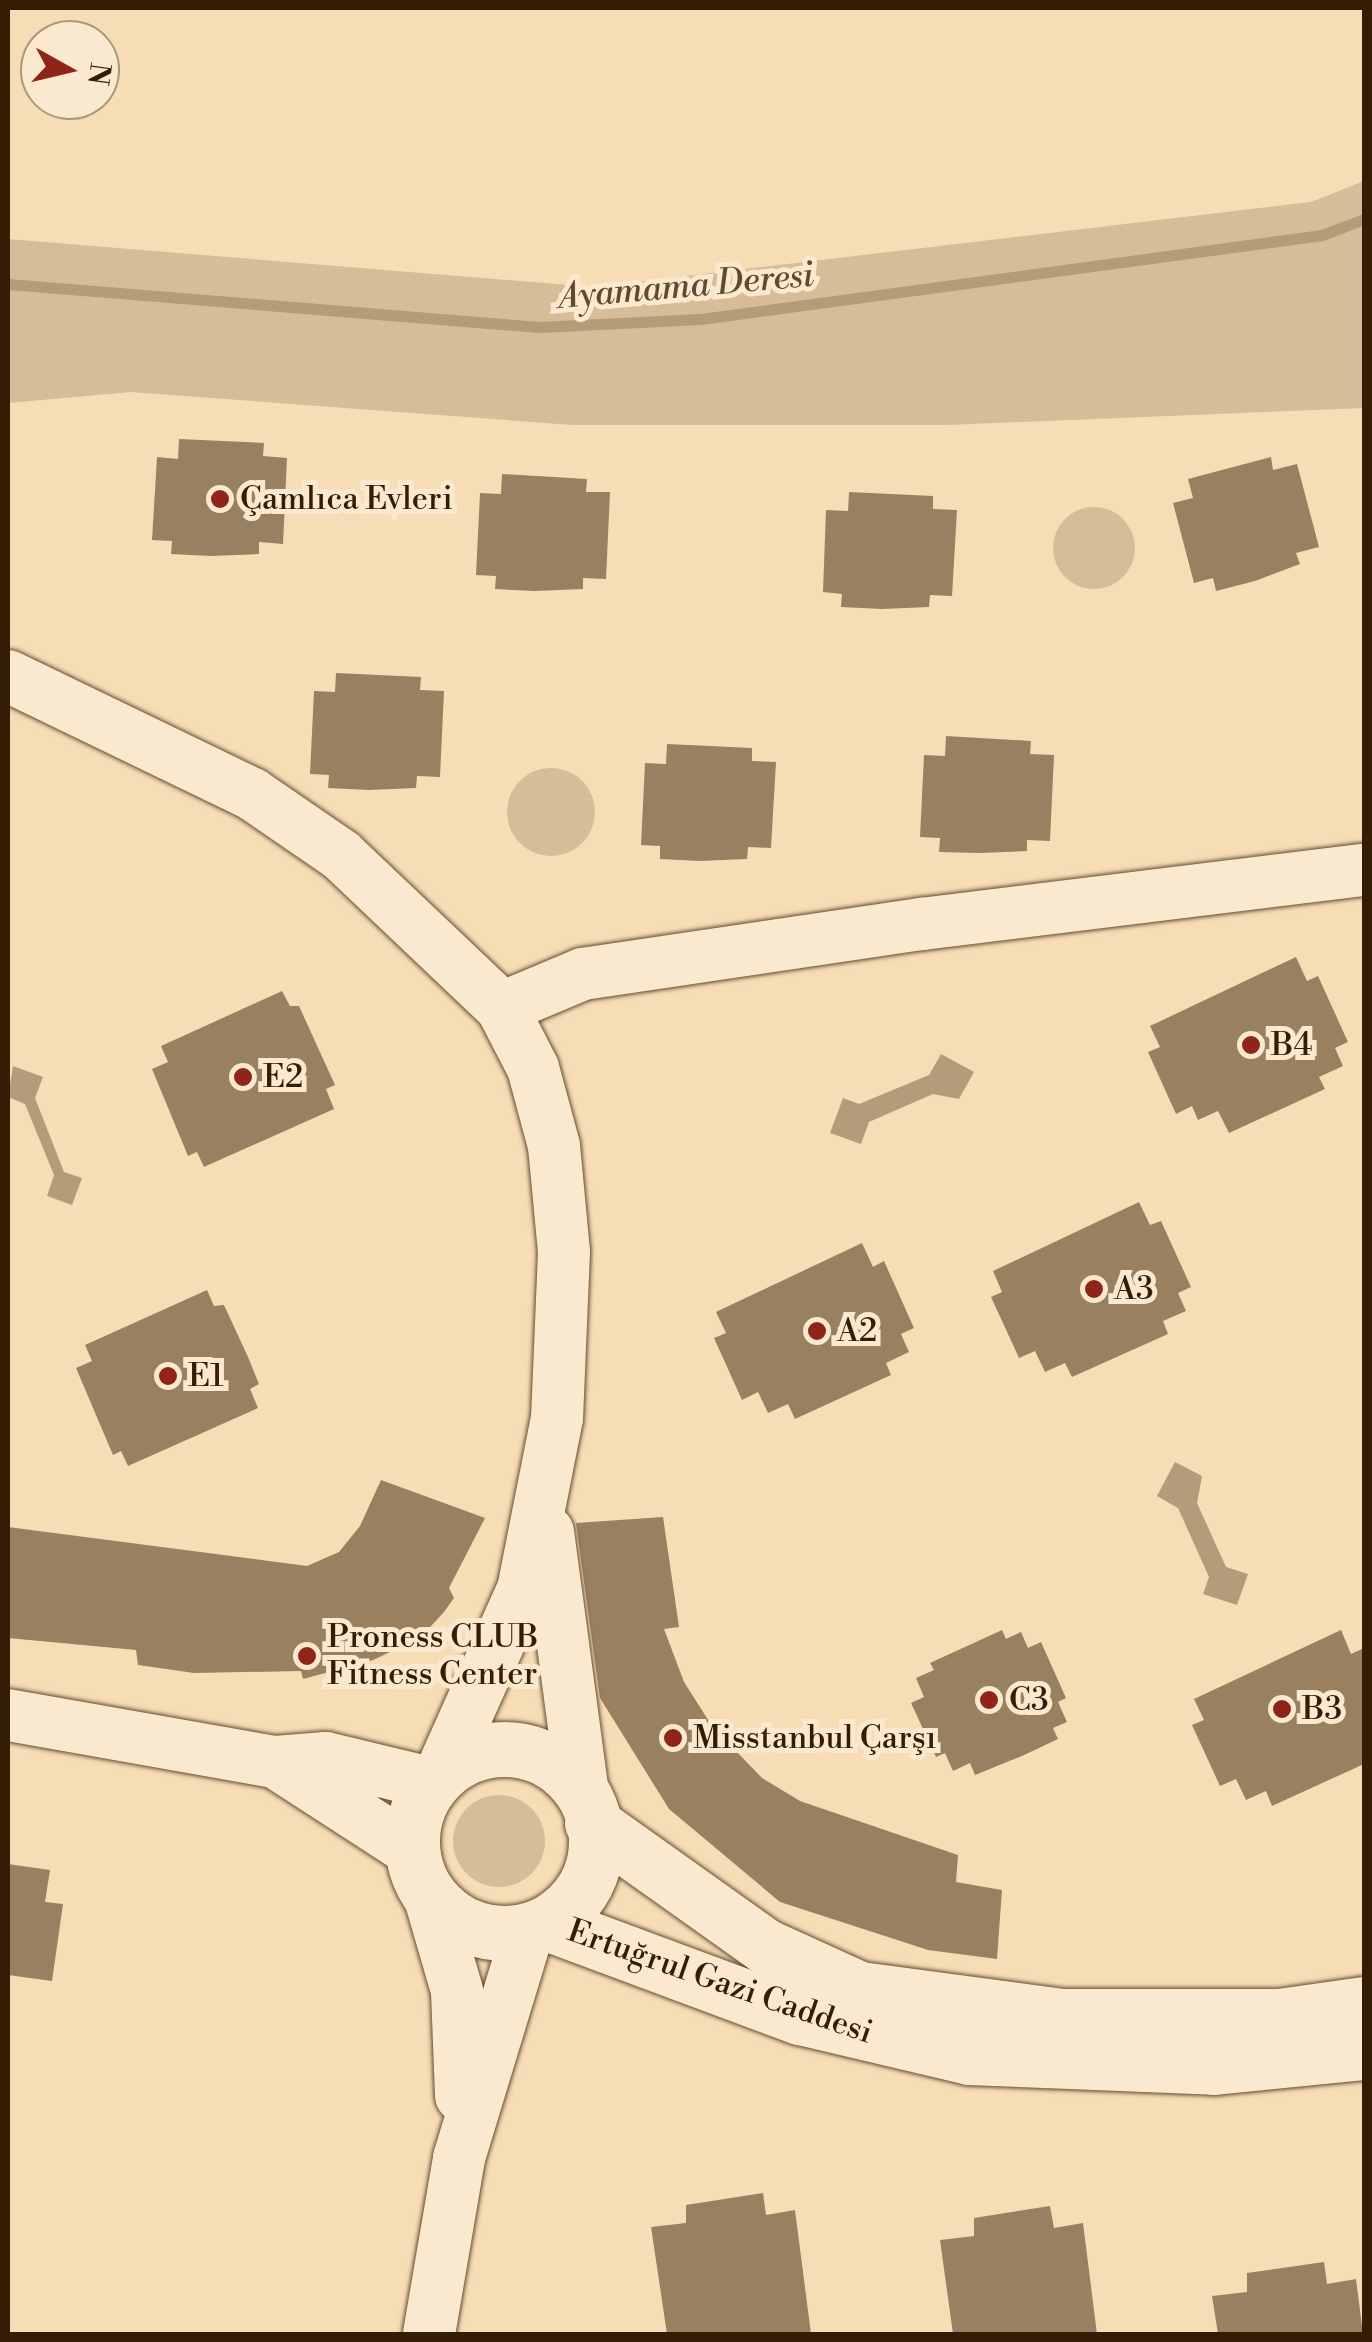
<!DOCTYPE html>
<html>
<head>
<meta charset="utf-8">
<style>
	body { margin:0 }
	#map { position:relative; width:1372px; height:2342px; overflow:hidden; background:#f7ddb5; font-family:"Libre Bodoni",serif }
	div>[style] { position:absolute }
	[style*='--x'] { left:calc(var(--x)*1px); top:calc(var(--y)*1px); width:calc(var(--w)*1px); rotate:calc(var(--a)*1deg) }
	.green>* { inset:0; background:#d6bc97 }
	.round { border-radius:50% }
	.water>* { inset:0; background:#b59b79 }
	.stream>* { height:11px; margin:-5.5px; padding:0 5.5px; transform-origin:5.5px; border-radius:5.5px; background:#b59b79 }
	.building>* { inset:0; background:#998061 }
	.roads { filter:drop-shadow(0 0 2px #654c31) drop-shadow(0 0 2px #654c31) }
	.tertiary>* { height:52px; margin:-26px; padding:0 26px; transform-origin:26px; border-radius:26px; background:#fae9cf }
	.secondary>* { height:55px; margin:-27.5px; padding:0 27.5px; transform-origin:27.5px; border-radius:27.5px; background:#fae9cf }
	.secondary>.ring { margin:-27.5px; padding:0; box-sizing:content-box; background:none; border:55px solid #fae9cf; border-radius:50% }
	.dots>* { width:28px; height:28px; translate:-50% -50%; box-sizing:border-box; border:5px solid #fae9cf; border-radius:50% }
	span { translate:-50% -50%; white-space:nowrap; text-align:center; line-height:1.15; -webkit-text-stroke:10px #fae9cf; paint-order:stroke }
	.poi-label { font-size:32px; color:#341c05 }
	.left { translate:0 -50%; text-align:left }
	.street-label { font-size:32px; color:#341c05 }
	.water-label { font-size:35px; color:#61482e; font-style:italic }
	.frame { position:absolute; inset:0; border:10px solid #341c05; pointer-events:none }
	.north { position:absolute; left:20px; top:20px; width:100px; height:100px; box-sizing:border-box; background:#fae9cf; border:2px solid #ab977e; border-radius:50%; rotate:98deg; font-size:28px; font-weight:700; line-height:40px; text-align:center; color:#341c05 }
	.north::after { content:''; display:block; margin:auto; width:35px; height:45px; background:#8f2418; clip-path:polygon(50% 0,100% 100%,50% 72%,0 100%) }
</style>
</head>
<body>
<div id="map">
	<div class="green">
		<i style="clip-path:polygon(1364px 181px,1364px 408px,947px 425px,572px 425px,131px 392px,8px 403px,8px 239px,593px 287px,1311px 202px)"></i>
		<i class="round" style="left:1053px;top:507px;width:82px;height:82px"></i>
		<i class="round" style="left:507px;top:768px;width:88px;height:88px"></i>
		<i class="round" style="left:453px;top:1795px;width:92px;height:92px"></i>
	</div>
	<div class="water">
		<i style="clip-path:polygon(941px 1054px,974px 1072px,959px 1099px,933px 1094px,869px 1122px,861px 1144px,830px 1133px,843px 1098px,859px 1104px,929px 1075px)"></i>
		<i style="clip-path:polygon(13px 1066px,43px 1077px,35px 1098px,64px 1172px,82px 1178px,72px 1205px,47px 1196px,54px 1175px,25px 1104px,8px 1097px)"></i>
		<i style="clip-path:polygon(1175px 1462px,1202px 1476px,1197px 1503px,1226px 1567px,1248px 1574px,1237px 1605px,1203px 1594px,1209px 1577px,1178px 1508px,1157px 1496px)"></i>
	</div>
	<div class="stream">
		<i style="--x:8;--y:284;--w:533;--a:4.63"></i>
		<i style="--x:539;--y:327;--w:162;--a:-2.8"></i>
		<i style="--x:701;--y:319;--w:627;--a:-7.7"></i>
		<i style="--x:1322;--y:235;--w:45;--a:-20.9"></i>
	</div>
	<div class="building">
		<i style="clip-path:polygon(179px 439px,264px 443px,263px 456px,287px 458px,283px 544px,259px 542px,259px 554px,211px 556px,171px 554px,172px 541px,152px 540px,157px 457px,178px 459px)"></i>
		<i style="clip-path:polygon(1271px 457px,1273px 470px,1297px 464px,1319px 547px,1296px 553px,1300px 564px,1255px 581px,1216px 591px,1213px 578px,1194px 583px,1173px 503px,1193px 498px,1188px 479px)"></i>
		<i style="clip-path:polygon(502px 474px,587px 479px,586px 492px,610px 492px,606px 579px,583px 578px,583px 589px,535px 591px,495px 589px,496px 576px,476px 575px,480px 493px,501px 494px)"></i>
		<i style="clip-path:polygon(849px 492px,933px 496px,933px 509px,957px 510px,952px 596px,930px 595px,929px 607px,882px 609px,841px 607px,842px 594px,823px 592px,826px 510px,848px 511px)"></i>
		<i style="clip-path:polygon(336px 673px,421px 677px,420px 690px,444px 691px,440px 777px,417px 776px,416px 788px,369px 790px,328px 788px,329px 775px,310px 774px,314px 691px,335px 692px)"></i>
		<i style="clip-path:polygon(946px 736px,1031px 741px,1030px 754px,1054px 755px,1050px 841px,1027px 840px,1027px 851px,979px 853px,939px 852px,940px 838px,920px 837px,924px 755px,945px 756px)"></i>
		<i style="clip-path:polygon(667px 744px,752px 748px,752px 761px,776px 762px,771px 848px,748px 847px,747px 859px,700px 861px,660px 859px,660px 846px,641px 845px,645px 763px,666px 764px)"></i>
		<i style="clip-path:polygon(1296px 957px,1307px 981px,1318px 976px,1348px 1042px,1335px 1048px,1343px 1066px,1319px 1077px,1325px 1089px,1229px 1133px,1218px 1111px,1198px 1120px,1192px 1106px,1176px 1114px,1148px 1052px,1160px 1047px,1150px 1026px)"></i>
		<i style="clip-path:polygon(282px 991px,290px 1006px,299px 1006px,335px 1085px,326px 1089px,334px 1109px,204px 1167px,197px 1152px,188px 1156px,152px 1069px,168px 1062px,161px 1046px)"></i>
		<i style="clip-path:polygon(1139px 1202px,1150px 1225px,1161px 1221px,1191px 1287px,1178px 1293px,1186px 1311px,1163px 1321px,1168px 1334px,1072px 1377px,1065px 1363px,1045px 1372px,1035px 1351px,1019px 1358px,991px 1297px,1002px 1292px,993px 1271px)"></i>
		<i style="clip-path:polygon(862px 1243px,873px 1267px,884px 1261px,914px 1328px,901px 1334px,909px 1352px,886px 1363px,891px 1375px,795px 1419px,788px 1404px,768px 1413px,758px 1392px,742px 1400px,714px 1338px,726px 1333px,716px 1312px)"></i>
		<i style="clip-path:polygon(207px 1290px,214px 1306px,224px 1305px,248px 1357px,259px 1384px,250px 1389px,258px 1408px,128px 1466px,121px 1451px,113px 1455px,76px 1368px,92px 1361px,85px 1345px)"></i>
		<i style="clip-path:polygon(381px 1480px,485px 1518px,449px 1588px,454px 1598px,444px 1612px,420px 1638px,373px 1660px,303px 1679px,301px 1671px,194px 1673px,138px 1665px,136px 1650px,8px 1638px,8px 1527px,307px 1566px,339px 1552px,360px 1526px)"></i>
		<i style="clip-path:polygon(663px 1517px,679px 1627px,664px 1629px,684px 1682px,712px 1726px,762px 1778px,800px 1801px,958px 1855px,956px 1882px,1002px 1890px,997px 1959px,928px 1950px,780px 1902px,669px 1809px,600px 1698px,576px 1523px)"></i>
		<i style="clip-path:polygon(1002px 1630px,1006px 1639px,1021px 1632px,1028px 1648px,1041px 1642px,1066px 1698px,1058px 1702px,1067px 1722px,1053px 1728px,1058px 1739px,1022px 1756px,975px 1775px,970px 1763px,953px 1771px,945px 1753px,936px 1757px,911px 1703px,924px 1697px,916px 1678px,934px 1670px,930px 1663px)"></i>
		<i style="clip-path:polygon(1341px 1630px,1351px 1654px,1364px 1648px,1364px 1764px,1272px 1806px,1266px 1791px,1246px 1800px,1236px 1779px,1220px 1786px,1192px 1725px,1204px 1720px,1194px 1699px)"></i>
		<i style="clip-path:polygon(8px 1864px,50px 1870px,45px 1902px,63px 1904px,52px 1981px,8px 1975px)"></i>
		<i style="clip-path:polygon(763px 2193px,766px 2215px,795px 2210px,811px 2334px,667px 2334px,651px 2227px,686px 2223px,686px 2205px)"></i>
		<i style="clip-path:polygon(1050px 2206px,1054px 2228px,1083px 2223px,1097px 2334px,953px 2334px,940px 2240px,974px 2236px,974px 2218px)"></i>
		<i style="clip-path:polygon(1324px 2262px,1327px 2284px,1356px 2279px,1363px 2334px,1218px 2334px,1212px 2296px,1247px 2292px,1247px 2273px)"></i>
	</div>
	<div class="roads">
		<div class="tertiary">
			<i style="--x:8;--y:676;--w:271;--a:25.8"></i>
			<i style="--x:252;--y:794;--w:108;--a:34.4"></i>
			<i style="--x:341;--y:855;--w:222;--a:43.5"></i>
			<i style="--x:502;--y:1008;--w:68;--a:62.7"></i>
			<i style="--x:533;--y:1068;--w:81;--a:74.9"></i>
			<i style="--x:554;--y:1146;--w:106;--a:84.6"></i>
			<i style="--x:564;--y:1252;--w:166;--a:92.4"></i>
			<i style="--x:557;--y:1418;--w:174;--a:101.2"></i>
			<i style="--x:523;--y:1589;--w:194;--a:114.1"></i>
			<i style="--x:502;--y:1008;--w:88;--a:-22.8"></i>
			<i style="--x:583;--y:974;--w:343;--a:-8.4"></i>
			<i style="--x:922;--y:924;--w:445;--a:-7"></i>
			<i style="--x:548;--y:1532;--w:263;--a:82.4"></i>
			<i style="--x:8;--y:1715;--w:271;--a:10"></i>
			<i style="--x:275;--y:1762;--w:51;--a:-4.5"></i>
			<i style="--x:326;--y:1758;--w:107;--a:13.5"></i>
			<i style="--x:275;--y:1762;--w:166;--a:32.9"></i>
			<i style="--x:428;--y:1891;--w:104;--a:73.8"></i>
			<i style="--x:457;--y:1991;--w:105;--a:87.8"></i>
			<i style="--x:429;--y:2334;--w:179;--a:-80.3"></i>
			<i style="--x:459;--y:2158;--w:234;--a:-73.1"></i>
		</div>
		<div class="secondary">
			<i class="ring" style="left:412px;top:1749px;width:129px;height:129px"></i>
			<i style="--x:592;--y:1823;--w:212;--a:35.4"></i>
			<i style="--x:765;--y:1946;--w:104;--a:24.4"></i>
			<i style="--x:860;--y:1989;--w:204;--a:7.6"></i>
			<i style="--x:1062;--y:2016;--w:217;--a:0"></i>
			<i style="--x:1279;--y:2016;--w:86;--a:-8"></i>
			<i style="--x:552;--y:1925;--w:265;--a:20.4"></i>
			<i style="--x:800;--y:2017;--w:174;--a:13.3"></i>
			<i style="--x:969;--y:2057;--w:245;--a:2.3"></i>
			<i style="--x:1214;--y:2067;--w:151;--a:-5.7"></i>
		</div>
	</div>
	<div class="dots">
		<i style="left:220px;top:499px;background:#8f2418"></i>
		<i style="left:1251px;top:1045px;background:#8f2418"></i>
		<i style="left:243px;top:1077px;background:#8f2418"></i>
		<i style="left:1094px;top:1289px;background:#8f2418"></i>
		<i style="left:817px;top:1331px;background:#8f2418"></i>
		<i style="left:168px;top:1376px;background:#8f2418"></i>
		<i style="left:307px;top:1656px;background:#8f2418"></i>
		<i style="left:989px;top:1700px;background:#8f2418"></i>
		<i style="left:1282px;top:1709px;background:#8f2418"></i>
		<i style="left:673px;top:1738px;background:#8f2418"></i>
	</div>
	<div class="poi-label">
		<span class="left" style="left:240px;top:499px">Çamlıca Evleri</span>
		<span class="left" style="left:1271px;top:1045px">B4</span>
		<span class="left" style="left:263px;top:1077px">E2</span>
		<span class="left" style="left:1114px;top:1289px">A3</span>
		<span class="left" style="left:837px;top:1331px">A2</span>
		<span class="left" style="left:188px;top:1376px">E1</span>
		<span class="left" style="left:327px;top:1656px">Proness CLUB<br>Fitness Center</span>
		<span class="left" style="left:1009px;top:1700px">C3</span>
		<span class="left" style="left:1302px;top:1709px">B3</span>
		<span class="left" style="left:693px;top:1738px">Misstanbul Çarşı</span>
	</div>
	<div class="street-label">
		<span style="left:720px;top:1982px;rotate:19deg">Ertuğrul Gazi Caddesi</span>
	</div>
	<div class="water-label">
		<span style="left:686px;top:287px;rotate:-5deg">Ayamama Deresi</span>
	</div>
	<div class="frame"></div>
	<div class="north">N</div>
</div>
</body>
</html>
